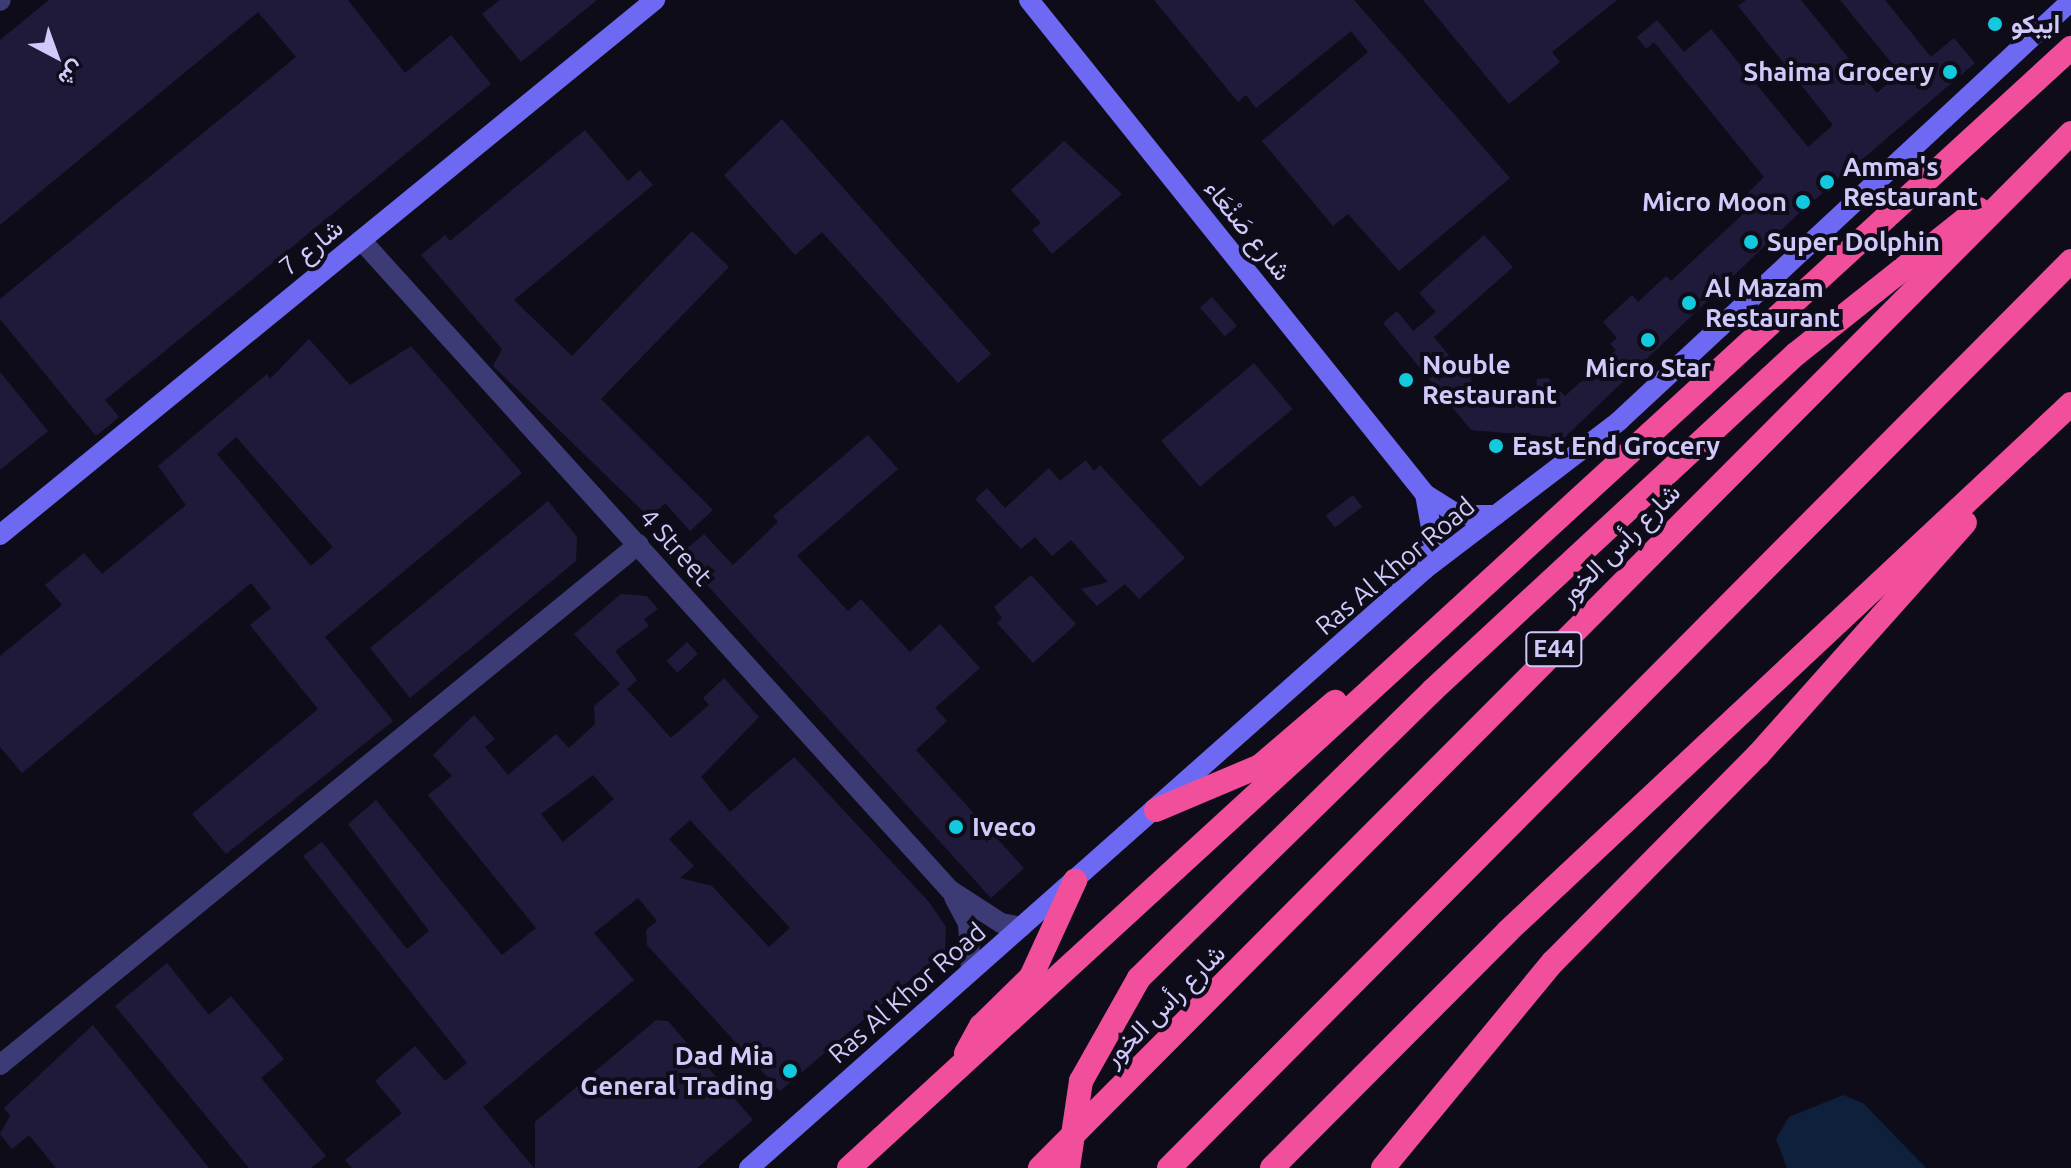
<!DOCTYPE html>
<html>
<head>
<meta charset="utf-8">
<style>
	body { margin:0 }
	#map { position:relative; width:2071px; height:1168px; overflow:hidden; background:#0f0c1a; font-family:Ubuntu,Vazirmatn,sans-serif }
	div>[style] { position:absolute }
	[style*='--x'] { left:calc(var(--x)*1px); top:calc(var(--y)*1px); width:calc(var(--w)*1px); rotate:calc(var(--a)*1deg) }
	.water>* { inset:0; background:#0f203c }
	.building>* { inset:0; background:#201a3a; transform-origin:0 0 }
	.street>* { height:20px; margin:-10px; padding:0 10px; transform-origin:10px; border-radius:10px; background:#3d3b76 }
	.secondary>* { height:20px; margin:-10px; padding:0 10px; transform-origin:10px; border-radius:10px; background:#6d69f3 }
	.highway>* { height:24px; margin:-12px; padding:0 12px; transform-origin:12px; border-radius:12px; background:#f14f9b }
	.highway-bridge>* { height:24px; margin:-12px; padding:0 12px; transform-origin:12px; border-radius:12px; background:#f14f9b }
	.dots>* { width:22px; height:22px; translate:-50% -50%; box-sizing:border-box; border:4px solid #0f0c1a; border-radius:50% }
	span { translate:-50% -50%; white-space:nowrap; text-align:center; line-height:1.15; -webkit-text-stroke:8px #0f0c1a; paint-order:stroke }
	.shield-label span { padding:2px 6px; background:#0f0c1a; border:2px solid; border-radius:6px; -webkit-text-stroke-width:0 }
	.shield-label { font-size:24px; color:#d0cafb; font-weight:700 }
	.poi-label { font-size:26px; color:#d0cafb; font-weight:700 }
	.left { translate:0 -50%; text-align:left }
	.right { translate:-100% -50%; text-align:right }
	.street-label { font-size:26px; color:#d0cafb }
	.north { position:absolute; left:16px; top:16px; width:80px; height:80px; -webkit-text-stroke:6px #0f0c1a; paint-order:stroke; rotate:139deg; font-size:22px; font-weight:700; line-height:32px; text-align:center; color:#d0cafb }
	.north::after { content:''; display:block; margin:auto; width:28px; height:36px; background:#d0cafb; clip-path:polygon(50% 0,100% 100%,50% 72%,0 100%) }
</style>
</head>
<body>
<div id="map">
	<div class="water">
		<i style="clip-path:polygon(1843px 1095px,1863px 1103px,1926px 1168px,1787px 1168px,1776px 1139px,1789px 1117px)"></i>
	</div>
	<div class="building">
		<i style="clip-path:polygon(49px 0,348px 0,405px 73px,451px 35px,491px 84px,105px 400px,119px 417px,96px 436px,0 319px,0 299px,296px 57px,258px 12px,0 225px,0 40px)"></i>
		<i style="clip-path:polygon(500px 0,597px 0,521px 62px,482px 14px)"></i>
		<i style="clip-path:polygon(1154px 0,1354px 0,1510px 178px,1399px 271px,1348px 214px,1333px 226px,1262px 141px,1368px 52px,1351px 31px,1256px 108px,1246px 95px,1238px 102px)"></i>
		<i style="clip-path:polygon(1423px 0,1617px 0,1552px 52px,1560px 62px,1509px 104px)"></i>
		<i style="clip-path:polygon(1746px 0,1801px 0,1877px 93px,1900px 73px,1840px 0,1885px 0,1931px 57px,1954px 38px,1975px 63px,1798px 214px,1564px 438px,1471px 430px,1383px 323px,1397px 311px,1413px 331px,1436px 312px,1419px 293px,1484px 235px,1513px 267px,1434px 337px,1459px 368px,1476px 352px,1487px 364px,1470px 379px,1488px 399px,1535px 403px,1537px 379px,1548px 378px,1565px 396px,1616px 350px,1610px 344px,1617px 338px,1603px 322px,1632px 295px,1638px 302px,1666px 276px,1671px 281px,1742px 215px,1734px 207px,1764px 177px,1654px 42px,1646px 49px,1637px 37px,1657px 20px,1684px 52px,1711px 29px,1808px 147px,1833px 125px,1738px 6px)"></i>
		<i style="clip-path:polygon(782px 119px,991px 354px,958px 383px,822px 232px,795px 255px,724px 175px)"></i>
		<i style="clip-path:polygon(585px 130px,628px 181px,640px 170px,653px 185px,514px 300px,572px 356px,692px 231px,729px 267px,601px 399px,713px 510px,690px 531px,665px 503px,650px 518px,493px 366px,502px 349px,421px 255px,445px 235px,450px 241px)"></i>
		<i style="clip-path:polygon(1064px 141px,1122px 194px,1052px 254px,1032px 230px,1041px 223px,1011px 190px)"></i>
		<i style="left:1212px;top:297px;width:38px;height:16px;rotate:49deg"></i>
		<i style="clip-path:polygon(evenodd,309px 339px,350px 385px,411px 346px,522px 473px,325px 637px,393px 721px,226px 854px,192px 814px,318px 709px,250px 625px,271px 608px,251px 583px,22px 773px,0 747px,0 656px,62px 605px,45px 585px,84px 553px,102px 574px,186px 505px,158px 466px,267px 374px,270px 379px,309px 339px,236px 437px,333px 547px,311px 566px,217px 454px,236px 437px)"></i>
		<i style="left:1254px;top:363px;width:60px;height:121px;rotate:50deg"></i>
		<i style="clip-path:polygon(0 372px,48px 431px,0 470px)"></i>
		<i style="clip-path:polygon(868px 435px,898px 469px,797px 556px,848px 611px,861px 599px,910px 652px,940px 624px,980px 668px,935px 708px,947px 721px,916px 750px,1024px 868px,991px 898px,680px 555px,704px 534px,733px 565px,778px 522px,773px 516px)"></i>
		<i style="clip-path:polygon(1086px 460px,1094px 471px,1100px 465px,1185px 558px,1139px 599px,1125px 584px,1097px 606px,1081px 589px,1108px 582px,1071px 540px,1052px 556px,1035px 537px,1021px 549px,975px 499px,987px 488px,1005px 508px,1049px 468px,1060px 481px)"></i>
		<i style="left:1353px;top:495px;width:15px;height:34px;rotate:53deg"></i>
		<i style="clip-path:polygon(548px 501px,577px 537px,576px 561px,410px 698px,370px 648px)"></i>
		<i style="clip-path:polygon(1031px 575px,1076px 624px,1033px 663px,997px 623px,1002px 618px,994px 607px)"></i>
		<i style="clip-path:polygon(evenodd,621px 594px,647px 596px,658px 609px,644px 619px,649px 626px,615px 651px,637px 680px,627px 689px,671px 738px,709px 705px,703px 698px,724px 678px,759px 717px,701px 777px,730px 812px,794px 757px,929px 902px,946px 927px,945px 950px,780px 1091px,647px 945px,646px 930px,657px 921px,638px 898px,594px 933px,634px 980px,483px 1107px,534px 1168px,352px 1168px,345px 1160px,402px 1113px,375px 1081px,415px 1046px,445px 1081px,467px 1063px,303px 856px,322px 842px,407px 949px,429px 931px,348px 824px,376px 800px,502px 955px,536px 928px,428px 795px,452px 776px,433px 755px,474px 715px,495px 739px,485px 747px,508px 775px,556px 734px,569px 748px,595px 724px,594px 706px,620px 684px,574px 634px,621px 594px,593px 775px,614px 799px,563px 842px,541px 814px,593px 775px,621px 594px,690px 820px,790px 928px,769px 947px,712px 886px,680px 878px,694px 866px,669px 839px,690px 820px)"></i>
		<i style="left:687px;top:642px;width:16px;height:28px;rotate:47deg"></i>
		<i style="clip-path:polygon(167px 963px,209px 1015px,231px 996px,284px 1059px,261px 1078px,326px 1156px,311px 1168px,249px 1168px,115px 1006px)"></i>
		<i style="clip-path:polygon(656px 1020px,668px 1021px,753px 1120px,697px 1168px,535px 1168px,535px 1122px)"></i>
		<i style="clip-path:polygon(93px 1025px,209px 1168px,56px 1168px,29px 1135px,12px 1149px,0 1134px,10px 1116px,4px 1108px)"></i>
	</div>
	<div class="street">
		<i style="--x:0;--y:1;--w:1;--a:-45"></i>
		<i style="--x:361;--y:240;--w:877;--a:47.82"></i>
		<i style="--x:950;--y:890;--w:61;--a:32.9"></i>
		<i style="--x:1001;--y:923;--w:21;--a:11"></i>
		<i style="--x:954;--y:897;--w:30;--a:62"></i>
		<i style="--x:968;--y:923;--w:46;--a:86.3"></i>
		<i style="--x:0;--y:1065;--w:824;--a:-39.19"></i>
	</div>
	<div class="secondary">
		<i style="--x:1029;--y:0;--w:633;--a:51.28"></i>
		<i style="--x:1425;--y:494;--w:39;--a:32"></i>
		<i style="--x:1458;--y:515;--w:38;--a:0"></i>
		<i style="--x:1425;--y:494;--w:46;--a:79.9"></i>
		<i style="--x:1433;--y:539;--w:31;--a:105"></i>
		<i style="--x:0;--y:535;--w:846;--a:-39.24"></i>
		<i style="--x:749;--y:1168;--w:903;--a:-41.54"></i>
		<i style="--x:1425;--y:569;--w:244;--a:-37.3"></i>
		<i style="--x:1619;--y:421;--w:617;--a:-42.9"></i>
	</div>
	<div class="highway">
		<i style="--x:1433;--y:690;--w:495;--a:-42.8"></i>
		<i style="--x:1796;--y:354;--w:233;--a:-38.5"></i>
		<i style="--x:1156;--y:810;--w:113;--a:-22.9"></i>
		<i style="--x:1260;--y:766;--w:99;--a:-40.5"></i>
		<i style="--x:966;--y:1053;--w:31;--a:-61"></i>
		<i style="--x:981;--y:1026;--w:70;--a:-44.4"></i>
		<i style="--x:1031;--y:977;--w:106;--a:-65.4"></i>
		<i style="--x:849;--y:1168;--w:1658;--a:-42.51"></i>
		<i style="--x:1040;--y:1168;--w:1461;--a:-45.11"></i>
		<i style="--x:1169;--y:1168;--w:1279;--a:-45.16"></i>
		<i style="--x:1272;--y:1168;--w:334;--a:-45.1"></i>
		<i style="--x:1508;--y:931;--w:771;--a:-43.11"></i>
		<i style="--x:1383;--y:1168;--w:267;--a:-50.5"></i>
		<i style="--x:1553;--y:962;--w:291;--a:-45.3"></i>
		<i style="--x:1758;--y:755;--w:311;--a:-48.3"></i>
	</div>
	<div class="highway-bridge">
		<i style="--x:1068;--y:1168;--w:88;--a:-81.5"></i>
		<i style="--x:1081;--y:1081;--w:118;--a:-60.6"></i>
		<i style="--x:1139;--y:978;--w:412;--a:-44.4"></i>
	</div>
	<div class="dots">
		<i style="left:1995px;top:24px;background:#12c9de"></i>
		<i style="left:1950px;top:72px;background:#12c9de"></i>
		<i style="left:1827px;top:182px;background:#12c9de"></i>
		<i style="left:1803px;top:202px;background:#12c9de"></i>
		<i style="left:1751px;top:242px;background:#12c9de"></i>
		<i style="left:1689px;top:303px;background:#12c9de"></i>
		<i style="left:1648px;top:340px;background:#12c9de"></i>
		<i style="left:1406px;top:380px;background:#12c9de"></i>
		<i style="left:1496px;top:446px;background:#12c9de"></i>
		<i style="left:956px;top:827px;background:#12c9de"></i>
		<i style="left:790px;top:1071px;background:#12c9de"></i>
	</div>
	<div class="shield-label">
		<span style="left:1554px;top:649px">E44</span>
	</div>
	<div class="poi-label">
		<span class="left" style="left:2011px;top:24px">ايبكو</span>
		<span class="right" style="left:1934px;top:72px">Shaima Grocery</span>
		<span class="left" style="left:1843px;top:182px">Amma's<br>Restaurant</span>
		<span class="right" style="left:1787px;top:202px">Micro Moon</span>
		<span class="left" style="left:1767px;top:242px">Super Dolphin</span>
		<span class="left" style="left:1705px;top:303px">Al Mazam<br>Restaurant</span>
		<span class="left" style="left:1422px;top:380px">Nouble<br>Restaurant</span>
		<span style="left:1648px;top:368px">Micro Star</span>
		<span class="left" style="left:1512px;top:446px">East End Grocery</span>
		<span class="left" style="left:972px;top:827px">Iveco</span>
		<span class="right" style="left:774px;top:1071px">Dad Mia<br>General Trading</span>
	</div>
	<div class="street-label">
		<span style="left:1248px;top:230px;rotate:51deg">شارع صَنْعَاء</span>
		<span style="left:311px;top:247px;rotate:-39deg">شارع 7</span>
		<span style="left:1619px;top:544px;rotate:-45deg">شارع رأس الخور</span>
		<span style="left:676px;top:547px;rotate:48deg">4 Street</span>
		<span style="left:1395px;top:566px;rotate:-40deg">Ras Al Khor Road</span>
		<span style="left:907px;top:993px;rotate:-41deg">Ras Al Khor Road</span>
		<span style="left:1164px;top:1005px;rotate:-45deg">شارع رأس الخور</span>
	</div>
	<div class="north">ش</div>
</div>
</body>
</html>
